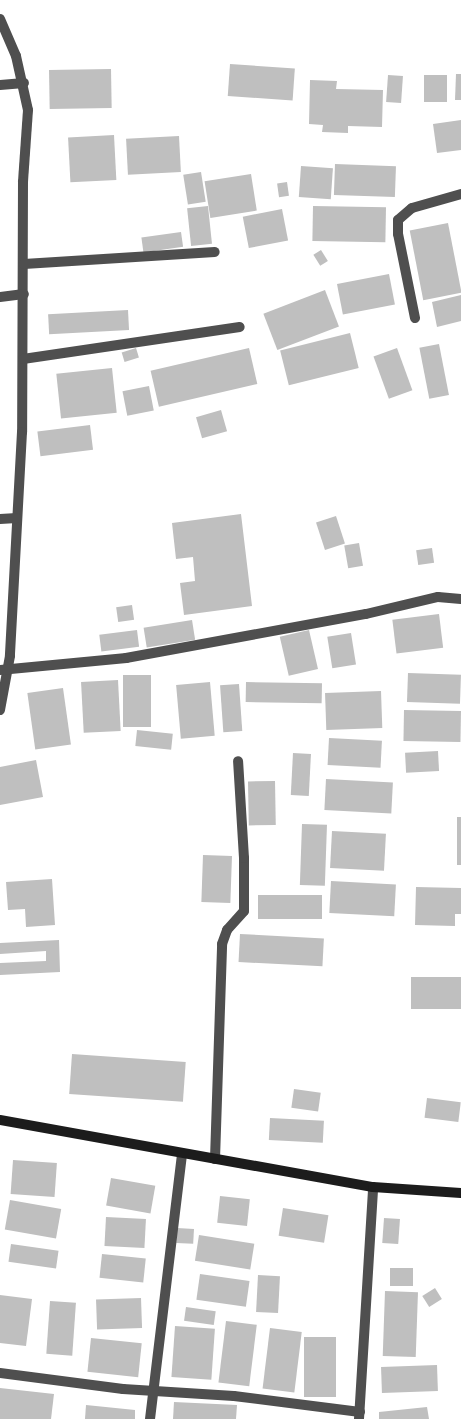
<!DOCTYPE html>
<html>
<head>
<meta charset="utf-8">
<style>
	body { margin:0 }
	#map { position:relative; width:461px; height:1419px; overflow:hidden; background:#fff; font-family:Raleway,sans-serif }
	div>[style] { position:absolute }
	[style*='--x'] { left:calc(var(--x)*1px); top:calc(var(--y)*1px); width:calc(var(--w)*1px); rotate:calc(var(--a)*1deg) }
	.building>* { inset:0; background:#bfbfbf; transform-origin:0 0 }
	.street>* { height:10px; margin:-5px; padding:0 5px; transform-origin:5px; border-radius:5px; background:#4f4f4f }
	.secondary>* { height:10px; margin:-5px; padding:0 5px; transform-origin:5px; border-radius:5px; background:#1c1c1c }
	span { translate:-50% -50%; white-space:nowrap; text-align:center; line-height:1.15; -webkit-text-stroke:5px #fff; paint-order:stroke }
</style>
</head>
<body>
<div id="map">
	<div class="building">
		<i style="left:230px;top:64px;width:65px;height:32px;rotate:4deg"></i>
		<i style="left:111px;top:69px;width:39px;height:62px;rotate:89deg"></i>
		<i style="clip-path:polygon(456px 74px,461px 74px,461px 100px,455px 100px)"></i>
		<i style="left:388px;top:75px;width:15px;height:27px;rotate:4deg"></i>
		<i style="left:424px;top:75px;width:23px;height:27px"></i>
		<i style="clip-path:polygon(310px 80px,337px 81px,336px 89px,383px 90px,382px 127px,348px 126px,348px 133px,322px 132px,323px 125px,309px 124px)"></i>
		<i style="clip-path:polygon(461px 120px,461px 150px,437px 153px,433px 124px)"></i>
		<i style="left:114px;top:135px;width:45px;height:46px;rotate:87deg"></i>
		<i style="left:179px;top:136px;width:36px;height:53px;rotate:87deg"></i>
		<i style="left:335px;top:164px;width:61px;height:31px;rotate:2deg"></i>
		<i style="left:301px;top:166px;width:32px;height:31px;rotate:4deg"></i>
		<i style="left:201px;top:172px;width:30px;height:18px;rotate:81deg"></i>
		<i style="left:251px;top:174px;width:37px;height:47px;rotate:81deg"></i>
		<i style="left:287px;top:182px;width:14px;height:10px;rotate:82deg"></i>
		<i style="left:208px;top:206px;width:38px;height:21px;rotate:84deg"></i>
		<i style="left:313px;top:206px;width:73px;height:35px;rotate:1deg"></i>
		<i style="left:282px;top:209px;width:32px;height:40px;rotate:79deg"></i>
		<i style="left:448px;top:223px;width:71px;height:39px;rotate:79deg"></i>
		<i style="left:181px;top:232px;width:15px;height:40px;rotate:82deg"></i>
		<i style="left:321px;top:250px;width:13px;height:9px;rotate:58deg"></i>
		<i style="left:389px;top:274px;width:31px;height:53px;rotate:79deg"></i>
		<i style="left:325px;top:290px;width:39px;height:66px;rotate:69deg"></i>
		<i style="clip-path:polygon(461px 295px,461px 321px,437px 327px,432px 302px)"></i>
		<i style="left:128px;top:310px;width:20px;height:80px;rotate:87deg"></i>
		<i style="left:350px;top:333px;width:36px;height:72px;rotate:76deg"></i>
		<i style="left:439px;top:344px;width:52px;height:20px;rotate:79deg"></i>
		<i style="left:136px;top:348px;width:10px;height:15px;rotate:73deg"></i>
		<i style="left:249px;top:348px;width:37px;height:101px;rotate:77deg"></i>
		<i style="left:397px;top:348px;width:45px;height:25px;rotate:70deg"></i>
		<i style="left:112px;top:368px;width:45px;height:56px;rotate:84deg"></i>
		<i style="left:149px;top:386px;width:25px;height:27px;rotate:79deg"></i>
		<i style="left:221px;top:410px;width:22px;height:26px;rotate:74deg"></i>
		<i style="left:90px;top:425px;width:25px;height:53px;rotate:83deg"></i>
		<i style="clip-path:polygon(241px 514px,252px 606px,184px 615px,180px 583px,195px 581px,193px 557px,176px 559px,172px 523px)"></i>
		<i style="left:336px;top:516px;width:29px;height:21px;rotate:72deg"></i>
		<i style="left:359px;top:543px;width:23px;height:15px;rotate:80deg"></i>
		<i style="left:432px;top:548px;width:15px;height:16px;rotate:82deg"></i>
		<i style="left:132px;top:605px;width:15px;height:16px;rotate:82deg"></i>
		<i style="left:439px;top:614px;width:34px;height:47px;rotate:83deg"></i>
		<i style="left:192px;top:620px;width:20px;height:49px;rotate:81deg"></i>
		<i style="left:137px;top:630px;width:17px;height:38px;rotate:83deg"></i>
		<i style="left:309px;top:630px;width:40px;height:30px;rotate:77deg"></i>
		<i style="left:351px;top:633px;width:32px;height:24px;rotate:81deg"></i>
		<i style="left:408px;top:673px;width:53px;height:29px;rotate:2deg"></i>
		<i style="left:123px;top:675px;width:28px;height:52px"></i>
		<i style="left:118px;top:680px;width:51px;height:37px;rotate:87deg"></i>
		<i style="left:210px;top:682px;width:54px;height:34px;rotate:85deg"></i>
		<i style="left:246px;top:682px;width:76px;height:20px;rotate:1deg"></i>
		<i style="left:239px;top:684px;width:47px;height:19px;rotate:86deg"></i>
		<i style="left:63px;top:688px;width:57px;height:36px;rotate:82deg"></i>
		<i style="left:381px;top:691px;width:37px;height:56px;rotate:88deg"></i>
		<i style="left:404px;top:710px;width:57px;height:31px;rotate:1deg"></i>
		<i style="left:137px;top:730px;width:36px;height:16px;rotate:6deg"></i>
		<i style="left:329px;top:738px;width:53px;height:27px;rotate:3deg"></i>
		<i style="left:438px;top:751px;width:20px;height:33px;rotate:87deg"></i>
		<i style="left:293px;top:753px;width:18px;height:42px;rotate:3deg"></i>
		<i style="clip-path:polygon(36px 760px,43px 797px,0 805px,0 767px)"></i>
		<i style="left:326px;top:779px;width:67px;height:31px;rotate:3deg"></i>
		<i style="left:275px;top:781px;width:44px;height:27px;rotate:89deg"></i>
		<i style="left:457px;top:817px;width:4px;height:48px"></i>
		<i style="left:302px;top:824px;width:25px;height:61px;rotate:2deg"></i>
		<i style="left:332px;top:831px;width:54px;height:37px;rotate:3deg"></i>
		<i style="left:203px;top:855px;width:29px;height:47px;rotate:2deg"></i>
		<i style="clip-path:polygon(52px 879px,55px 925px,26px 927px,25px 909px,8px 910px,6px 882px)"></i>
		<i style="left:331px;top:881px;width:65px;height:32px;rotate:3deg"></i>
		<i style="clip-path:polygon(416px 887px,461px 888px,461px 914px,455px 914px,455px 926px,415px 925px)"></i>
		<i style="left:322px;top:895px;width:24px;height:64px;rotate:90deg"></i>
		<i style="left:240px;top:934px;width:84px;height:28px;rotate:3deg"></i>
		<i style="clip-path:polygon(59px 940px,60px 972px,0 975px,0 963px,46px 961px,46px 951px,0 954px,0 943px)"></i>
		<i style="left:461px;top:977px;width:32px;height:50px;rotate:90deg"></i>
		<i style="left:72px;top:1054px;width:114px;height:40px;rotate:4deg"></i>
		<i style="left:294px;top:1089px;width:27px;height:19px;rotate:8deg"></i>
		<i style="left:427px;top:1098px;width:34px;height:20px;rotate:7deg"></i>
		<i style="left:270px;top:1118px;width:54px;height:22px;rotate:3deg"></i>
		<i style="left:13px;top:1160px;width:44px;height:34px;rotate:4deg"></i>
		<i style="left:111px;top:1178px;width:45px;height:28px;rotate:10deg"></i>
		<i style="left:220px;top:1196px;width:30px;height:27px;rotate:6deg"></i>
		<i style="left:10px;top:1200px;width:52px;height:30px;rotate:10deg"></i>
		<i style="left:283px;top:1208px;width:46px;height:28px;rotate:9deg"></i>
		<i style="left:106px;top:1217px;width:40px;height:29px;rotate:3deg"></i>
		<i style="left:384px;top:1218px;width:16px;height:25px;rotate:4deg"></i>
		<i style="left:177px;top:1228px;width:17px;height:15px;rotate:3deg"></i>
		<i style="left:199px;top:1235px;width:56px;height:26px;rotate:9deg"></i>
		<i style="left:11px;top:1244px;width:48px;height:18px;rotate:8deg"></i>
		<i style="left:102px;top:1254px;width:44px;height:24px;rotate:6deg"></i>
		<i style="left:390px;top:1268px;width:23px;height:18px"></i>
		<i style="left:200px;top:1274px;width:50px;height:26px;rotate:8deg"></i>
		<i style="left:258px;top:1275px;width:22px;height:37px;rotate:3deg"></i>
		<i style="left:435px;top:1288px;width:13px;height:15px;rotate:58deg"></i>
		<i style="left:385px;top:1291px;width:33px;height:65px;rotate:2deg"></i>
		<i style="clip-path:polygon(0 1295px,32px 1299px,26px 1346px,0 1343px)"></i>
		<i style="left:141px;top:1298px;width:30px;height:45px;rotate:88deg"></i>
		<i style="left:50px;top:1301px;width:26px;height:53px;rotate:4deg"></i>
		<i style="left:186px;top:1307px;width:30px;height:14px;rotate:8deg"></i>
		<i style="left:226px;top:1321px;width:31px;height:62px;rotate:7deg"></i>
		<i style="left:175px;top:1326px;width:40px;height:51px;rotate:4deg"></i>
		<i style="left:270px;top:1328px;width:32px;height:61px;rotate:7deg"></i>
		<i style="left:304px;top:1337px;width:32px;height:60px"></i>
		<i style="left:91px;top:1338px;width:51px;height:34px;rotate:6deg"></i>
		<i style="left:437px;top:1365px;width:26px;height:56px;rotate:88deg"></i>
		<i style="clip-path:polygon(0 1388px,54px 1394px,51px 1419px,0 1419px)"></i>
		<i style="clip-path:polygon(174px 1402px,237px 1405px,236px 1419px,173px 1419px)"></i>
		<i style="clip-path:polygon(86px 1405px,135px 1410px,135px 1419px,85px 1419px)"></i>
		<i style="clip-path:polygon(427px 1407px,429px 1419px,379px 1419px,379px 1412px)"></i>
	</div>
	<div class="street">
		<i style="--x:0;--y:19;--w:40;--a:66.6"></i>
		<i style="--x:16;--y:56;--w:55;--a:77.5"></i>
		<i style="--x:28;--y:110;--w:72;--a:94"></i>
		<i style="--x:23;--y:182;--w:250;--a:90.2"></i>
		<i style="--x:22;--y:432;--w:224;--a:93.1"></i>
		<i style="--x:10;--y:656;--w:55;--a:100.5"></i>
		<i style="--x:0;--y:85;--w:24;--a:-5"></i>
		<i style="--x:24;--y:264;--w:191;--a:-3.6"></i>
		<i style="--x:0;--y:297;--w:24;--a:-7"></i>
		<i style="--x:415;--y:318;--w:86;--a:-101.4"></i>
		<i style="--x:398;--y:234;--w:14;--a:-90"></i>
		<i style="--x:398;--y:220;--w:18;--a:-41"></i>
		<i style="--x:412;--y:208;--w:51;--a:-15.9"></i>
		<i style="--x:23;--y:359;--w:219;--a:-8.4"></i>
		<i style="--x:0;--y:519;--w:17;--a:-3"></i>
		<i style="--x:0;--y:670;--w:127;--a:-5.4"></i>
		<i style="--x:126;--y:658;--w:244;--a:-10.4"></i>
		<i style="--x:366;--y:614;--w:74;--a:-13.3"></i>
		<i style="--x:438;--y:597;--w:23;--a:5"></i>
		<i style="--x:215;--y:1159;--w:215;--a:-88.1"></i>
		<i style="--x:222;--y:944;--w:15;--a:-70"></i>
		<i style="--x:227;--y:930;--w:25;--a:-48"></i>
		<i style="--x:244;--y:911;--w:53;--a:-90"></i>
		<i style="--x:244;--y:858;--w:97;--a:-93.5"></i>
		<i style="--x:0;--y:1373;--w:124;--a:7.4"></i>
		<i style="--x:123;--y:1389;--w:111;--a:3.6"></i>
		<i style="--x:234;--y:1396;--w:127;--a:7.2"></i>
		<i style="--x:150;--y:1419;--w:266;--a:-83.1"></i>
		<i style="--x:359;--y:1419;--w:232;--a:-86.5"></i>
	</div>
	<div class="secondary">
		<i style="--x:0;--y:1120;--w:379;--a:10.2"></i>
		<i style="--x:373;--y:1187;--w:88;--a:3.9"></i>
	</div>
</div>
</body>
</html>
